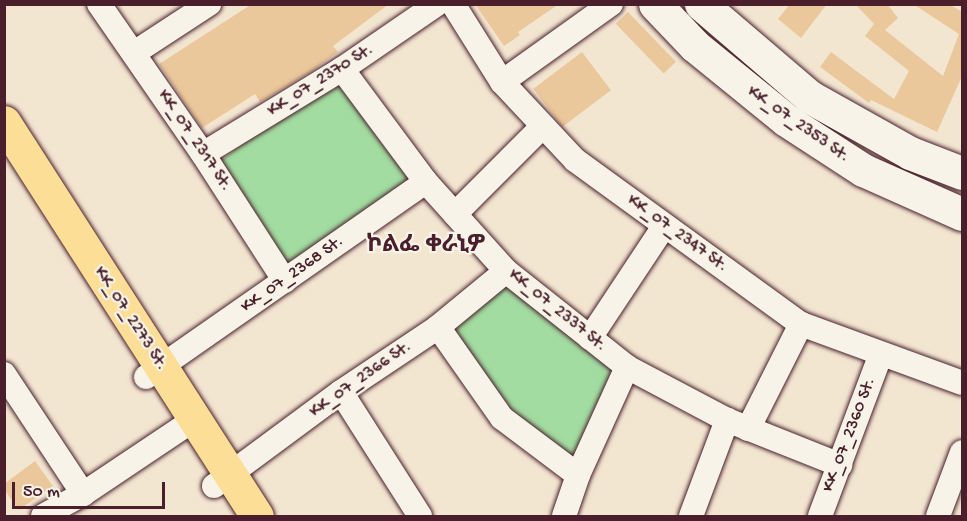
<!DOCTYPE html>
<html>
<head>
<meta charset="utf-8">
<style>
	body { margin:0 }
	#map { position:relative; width:967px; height:521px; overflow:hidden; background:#f3e6d1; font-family:"Gochi Hand","Noto Sans Ethiopic",sans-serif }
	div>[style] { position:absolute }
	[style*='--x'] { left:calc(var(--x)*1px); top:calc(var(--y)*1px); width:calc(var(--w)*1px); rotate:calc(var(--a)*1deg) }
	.green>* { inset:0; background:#a2dca1; transform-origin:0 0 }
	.building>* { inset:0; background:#ebc79c; transform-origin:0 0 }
	.roads { filter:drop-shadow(0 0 2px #4a1f2b) drop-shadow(0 0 2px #4a1f2b) }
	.street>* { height:24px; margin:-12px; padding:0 12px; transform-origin:12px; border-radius:12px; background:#f7f3e8 }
	.secondary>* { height:33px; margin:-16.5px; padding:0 16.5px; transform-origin:16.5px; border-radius:16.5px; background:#f7f3e8 }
	.primary>* { height:33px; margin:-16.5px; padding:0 16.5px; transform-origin:16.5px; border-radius:16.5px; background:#fdde96 }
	span { translate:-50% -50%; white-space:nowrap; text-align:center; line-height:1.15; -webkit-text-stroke:4.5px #f7f3e8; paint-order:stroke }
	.street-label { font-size:18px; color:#4a1f2b }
	.district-label { font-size:24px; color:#4a1f2b; font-weight:700 }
	.frame { position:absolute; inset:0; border:6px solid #4a1f2b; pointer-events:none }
	.scale { position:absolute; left:12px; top:482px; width:153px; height:27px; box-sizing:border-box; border:3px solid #4a1f2b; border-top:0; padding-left:8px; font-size:18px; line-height:21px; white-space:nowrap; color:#4a1f2b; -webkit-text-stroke:4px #f7f3e8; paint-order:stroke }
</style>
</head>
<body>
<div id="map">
	<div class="green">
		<i style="left:342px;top:69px;width:141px;height:163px;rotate:53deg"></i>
		<i style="clip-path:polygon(506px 271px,627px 367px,578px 475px,498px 420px,438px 327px)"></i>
	</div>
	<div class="building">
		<i style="clip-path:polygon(252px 4px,389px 4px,333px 46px,338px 52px,312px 71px,260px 102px,255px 94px,202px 128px,159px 64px)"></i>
		<i style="clip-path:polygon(475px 4px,559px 4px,518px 32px,520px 35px,504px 46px)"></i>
		<i style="clip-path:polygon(790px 4px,827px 4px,801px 38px,778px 19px)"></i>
		<i style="clip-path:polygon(855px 4px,887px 4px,898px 18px,885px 30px,943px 76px,959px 34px,913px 4px,948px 4px,963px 12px,963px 74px,937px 132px,871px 100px,869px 103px,820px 67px,831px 52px,894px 99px,909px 71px,865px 36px,874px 24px)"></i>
		<i style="left:628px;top:12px;width:69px;height:17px;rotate:46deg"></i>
		<i style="left:582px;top:52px;width:48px;height:61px;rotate:53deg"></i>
		<i style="clip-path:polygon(35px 461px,53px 486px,19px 510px,4px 489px,4px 484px)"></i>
	</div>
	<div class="roads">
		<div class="street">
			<i style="--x:99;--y:4;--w:183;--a:55.3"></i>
			<i style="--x:203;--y:154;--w:151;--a:57.2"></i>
			<i style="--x:453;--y:4;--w:92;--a:57.9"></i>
			<i style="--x:502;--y:82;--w:107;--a:46.9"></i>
			<i style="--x:575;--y:160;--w:279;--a:36"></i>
			<i style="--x:801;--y:324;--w:171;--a:20.1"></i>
			<i style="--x:134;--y:53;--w:90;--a:-33.2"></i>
			<i style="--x:342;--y:69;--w:141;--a:53.4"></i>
			<i style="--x:426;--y:182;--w:120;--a:48"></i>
			<i style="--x:506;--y:271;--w:154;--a:38.4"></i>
			<i style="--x:627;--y:367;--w:113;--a:27.9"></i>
			<i style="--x:727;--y:420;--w:122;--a:21.7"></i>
			<i style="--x:502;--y:82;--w:134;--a:-35.6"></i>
			<i style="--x:203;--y:154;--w:163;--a:-31.4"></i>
			<i style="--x:342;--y:69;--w:115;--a:-34.4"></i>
			<i style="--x:455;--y:214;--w:124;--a:-45"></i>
			<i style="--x:438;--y:327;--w:111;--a:54.9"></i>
			<i style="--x:502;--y:418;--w:95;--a:36.9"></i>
			<i style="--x:590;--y:338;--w:134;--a:-56.5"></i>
			<i style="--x:4;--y:374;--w:144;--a:56.6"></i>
			<i style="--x:146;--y:377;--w:341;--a:-34.9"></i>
			<i style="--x:341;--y:392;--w:147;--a:57.5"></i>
			<i style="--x:748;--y:429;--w:118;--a:-63.2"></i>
			<i style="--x:214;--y:486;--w:158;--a:-36.5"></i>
			<i style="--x:341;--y:392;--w:117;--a:-33.8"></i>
			<i style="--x:438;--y:327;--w:88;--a:-39.5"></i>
			<i style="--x:43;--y:516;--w:46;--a:-28.8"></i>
			<i style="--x:83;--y:494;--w:135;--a:-33.8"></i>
			<i style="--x:564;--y:516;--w:43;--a:-71.1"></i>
			<i style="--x:578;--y:475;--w:119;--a:-65.6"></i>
			<i style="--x:691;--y:516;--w:103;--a:-69.4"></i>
			<i style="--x:820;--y:516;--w:173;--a:-69.4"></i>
			<i style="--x:938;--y:516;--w:68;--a:-69.4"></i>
		</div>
		<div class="secondary">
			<i style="--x:655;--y:4;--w:58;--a:46.4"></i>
			<i style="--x:695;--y:46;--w:117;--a:39.1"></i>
			<i style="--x:786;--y:120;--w:92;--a:33"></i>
			<i style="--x:863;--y:170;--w:108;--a:24"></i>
			<i style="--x:701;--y:4;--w:143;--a:40.5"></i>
			<i style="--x:810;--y:97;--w:115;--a:29.2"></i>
			<i style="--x:910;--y:153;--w:56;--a:21"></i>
		</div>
		<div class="primary">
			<i style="--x:4;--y:122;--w:468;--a:57.3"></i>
		</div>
	</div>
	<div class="street-label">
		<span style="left:321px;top:81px;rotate:-32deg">KK_07_2370 St.</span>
		<span style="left:798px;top:125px;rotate:35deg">KK_07_2353 St.</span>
		<span style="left:194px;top:141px;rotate:56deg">KK_07_2317 St.</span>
		<span style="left:677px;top:234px;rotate:36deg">KK_07_2347 St.</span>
		<span style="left:293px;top:275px;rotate:-35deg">KK_07_2368 St.</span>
		<span style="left:557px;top:311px;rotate:39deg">KK_07_2337 St.</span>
		<span style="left:130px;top:319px;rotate:57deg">KK_07_2273 St.</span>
		<span style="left:361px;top:380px;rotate:-35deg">KK_07_2366 St.</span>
		<span style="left:850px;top:435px;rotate:-69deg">KK_07_2360 St.</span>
	</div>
	<div class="district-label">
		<span style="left:426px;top:247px">ኮልፌ ቀራኒዎ</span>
	</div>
	<div class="frame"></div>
	<div class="scale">50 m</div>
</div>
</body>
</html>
